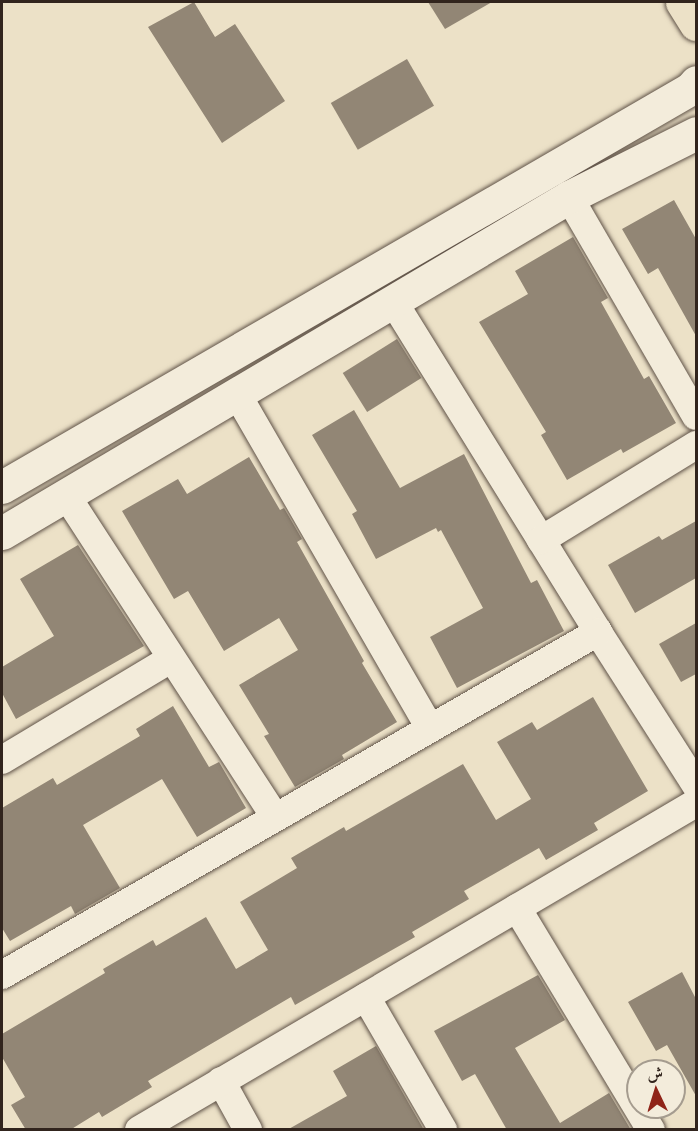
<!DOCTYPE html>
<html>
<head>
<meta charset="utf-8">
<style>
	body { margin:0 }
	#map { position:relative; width:698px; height:1131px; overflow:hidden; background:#ece1c7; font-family:"Gentium Book Plus",Amiri,serif }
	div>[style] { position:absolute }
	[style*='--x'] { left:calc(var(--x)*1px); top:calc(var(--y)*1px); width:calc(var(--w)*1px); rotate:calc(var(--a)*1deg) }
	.building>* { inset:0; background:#928675; transform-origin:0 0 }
	.roads { filter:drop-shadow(0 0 2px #605348) drop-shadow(0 0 2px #605348) }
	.street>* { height:28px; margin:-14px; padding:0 14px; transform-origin:14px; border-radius:14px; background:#f3ecdb }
	.secondary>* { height:33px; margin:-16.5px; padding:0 16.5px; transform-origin:16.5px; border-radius:16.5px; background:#f3ecdb }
	.primary>* { height:33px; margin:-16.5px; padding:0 16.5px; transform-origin:16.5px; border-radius:16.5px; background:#ece1c7 }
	span { translate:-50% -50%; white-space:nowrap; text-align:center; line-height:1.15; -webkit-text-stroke:4.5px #f3ecdb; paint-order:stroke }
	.frame { position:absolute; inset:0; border:3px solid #31241d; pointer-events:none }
	.north { position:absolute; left:626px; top:1059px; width:60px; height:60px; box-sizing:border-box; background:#f3ecdb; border:2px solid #a59c8f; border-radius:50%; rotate:356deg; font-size:16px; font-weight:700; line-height:24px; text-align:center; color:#31241d }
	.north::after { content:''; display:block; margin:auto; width:21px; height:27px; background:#8f2418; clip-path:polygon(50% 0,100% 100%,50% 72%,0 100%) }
</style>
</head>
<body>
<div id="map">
	<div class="building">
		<i style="clip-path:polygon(194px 2px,215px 37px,235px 24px,285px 101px,222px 143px,148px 27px)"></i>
		<i style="clip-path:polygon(428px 2px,492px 2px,445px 29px)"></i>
		<i style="left:407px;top:59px;width:54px;height:88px;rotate:60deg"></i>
		<i style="clip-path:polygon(674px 200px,696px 239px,696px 336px,658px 268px,648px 274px,622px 229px)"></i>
		<i style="clip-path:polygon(573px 237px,608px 298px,601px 302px,644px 379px,649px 376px,676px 423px,623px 453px,621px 449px,567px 480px,541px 435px,546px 432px,479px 322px,528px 294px,515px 271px)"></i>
		<i style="left:397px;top:339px;width:46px;height:64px;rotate:58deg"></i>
		<i style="clip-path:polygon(354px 410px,400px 488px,464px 454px,531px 583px,537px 580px,564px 631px,457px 688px,430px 637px,483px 608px,441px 530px,438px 532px,436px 528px,376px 559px,352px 514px,357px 511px,312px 435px)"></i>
		<i style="clip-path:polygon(249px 457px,280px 510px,284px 508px,302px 539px,297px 542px,364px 661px,362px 663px,397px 722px,342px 755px,344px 759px,295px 787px,264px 736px,269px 734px,239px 685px,298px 650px,279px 618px,224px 651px,188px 591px,174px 599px,122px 511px,178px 479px,187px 494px)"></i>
		<i style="clip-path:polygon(696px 521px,696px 578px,635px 613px,608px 565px,659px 536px,662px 540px)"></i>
		<i style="clip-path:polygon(78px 545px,144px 646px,16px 719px,2px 693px,2px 667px,54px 636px,20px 579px)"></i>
		<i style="clip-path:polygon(696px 623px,696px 674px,681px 682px,659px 644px)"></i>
		<i style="clip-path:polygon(593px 697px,648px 791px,594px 823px,598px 830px,546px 860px,539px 848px,464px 891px,469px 899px,412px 932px,415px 937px,295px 1005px,291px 997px,148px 1081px,152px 1087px,102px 1117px,99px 1112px,70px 1130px,26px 1130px,11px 1105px,25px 1097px,2px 1057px,2px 1034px,105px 973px,103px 969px,153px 940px,156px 946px,206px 917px,236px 969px,268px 950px,240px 902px,297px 868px,291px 858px,344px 827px,346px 831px,463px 764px,496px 820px,531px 799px,497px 742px,532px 722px,537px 730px)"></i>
		<i style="clip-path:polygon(173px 706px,209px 767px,219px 762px,246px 808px,197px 837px,162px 779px,83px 825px,120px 888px,75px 914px,71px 906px,10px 941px,2px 928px,2px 808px,53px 778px,57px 785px,140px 736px,136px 729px)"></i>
		<i style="clip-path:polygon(682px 972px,696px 999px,696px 1096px,667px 1045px,656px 1051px,628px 1002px)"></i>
		<i style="clip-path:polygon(538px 975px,565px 1020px,515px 1048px,560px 1123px,609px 1093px,631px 1130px,507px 1130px,475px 1074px,462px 1081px,434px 1031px)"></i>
		<i style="clip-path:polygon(376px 1046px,424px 1130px,287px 1130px,347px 1096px,333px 1071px)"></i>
	</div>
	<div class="roads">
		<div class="street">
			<i style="--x:569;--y:197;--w:253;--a:59.9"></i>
			<i style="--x:393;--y:301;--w:389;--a:58.2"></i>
			<i style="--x:598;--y:632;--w:182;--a:57.4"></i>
			<i style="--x:237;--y:394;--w:386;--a:60"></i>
			<i style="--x:66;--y:495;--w:384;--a:57"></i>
			<i style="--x:541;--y:540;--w:182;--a:-31.5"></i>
			<i style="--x:2;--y:760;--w:197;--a:-30.9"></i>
			<i style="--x:517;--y:908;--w:259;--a:58.9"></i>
			<i style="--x:2;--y:975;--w:688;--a:-29.92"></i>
			<i style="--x:366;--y:997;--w:154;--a:59.9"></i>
			<i style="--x:221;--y:1081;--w:56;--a:61.1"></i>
			<i style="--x:139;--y:1130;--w:646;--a:-30.42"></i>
		</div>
		<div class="secondary">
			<i style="--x:2;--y:487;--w:795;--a:-30.05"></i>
			<i style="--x:690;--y:89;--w:9;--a:-49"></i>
			<i style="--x:2;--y:533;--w:659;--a:-30.65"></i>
			<i style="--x:569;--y:197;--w:142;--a:-26.7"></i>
		</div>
		<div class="primary">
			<i style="--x:682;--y:2;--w:26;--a:58"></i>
		</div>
	</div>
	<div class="frame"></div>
	<div class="north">ش</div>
</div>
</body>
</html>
